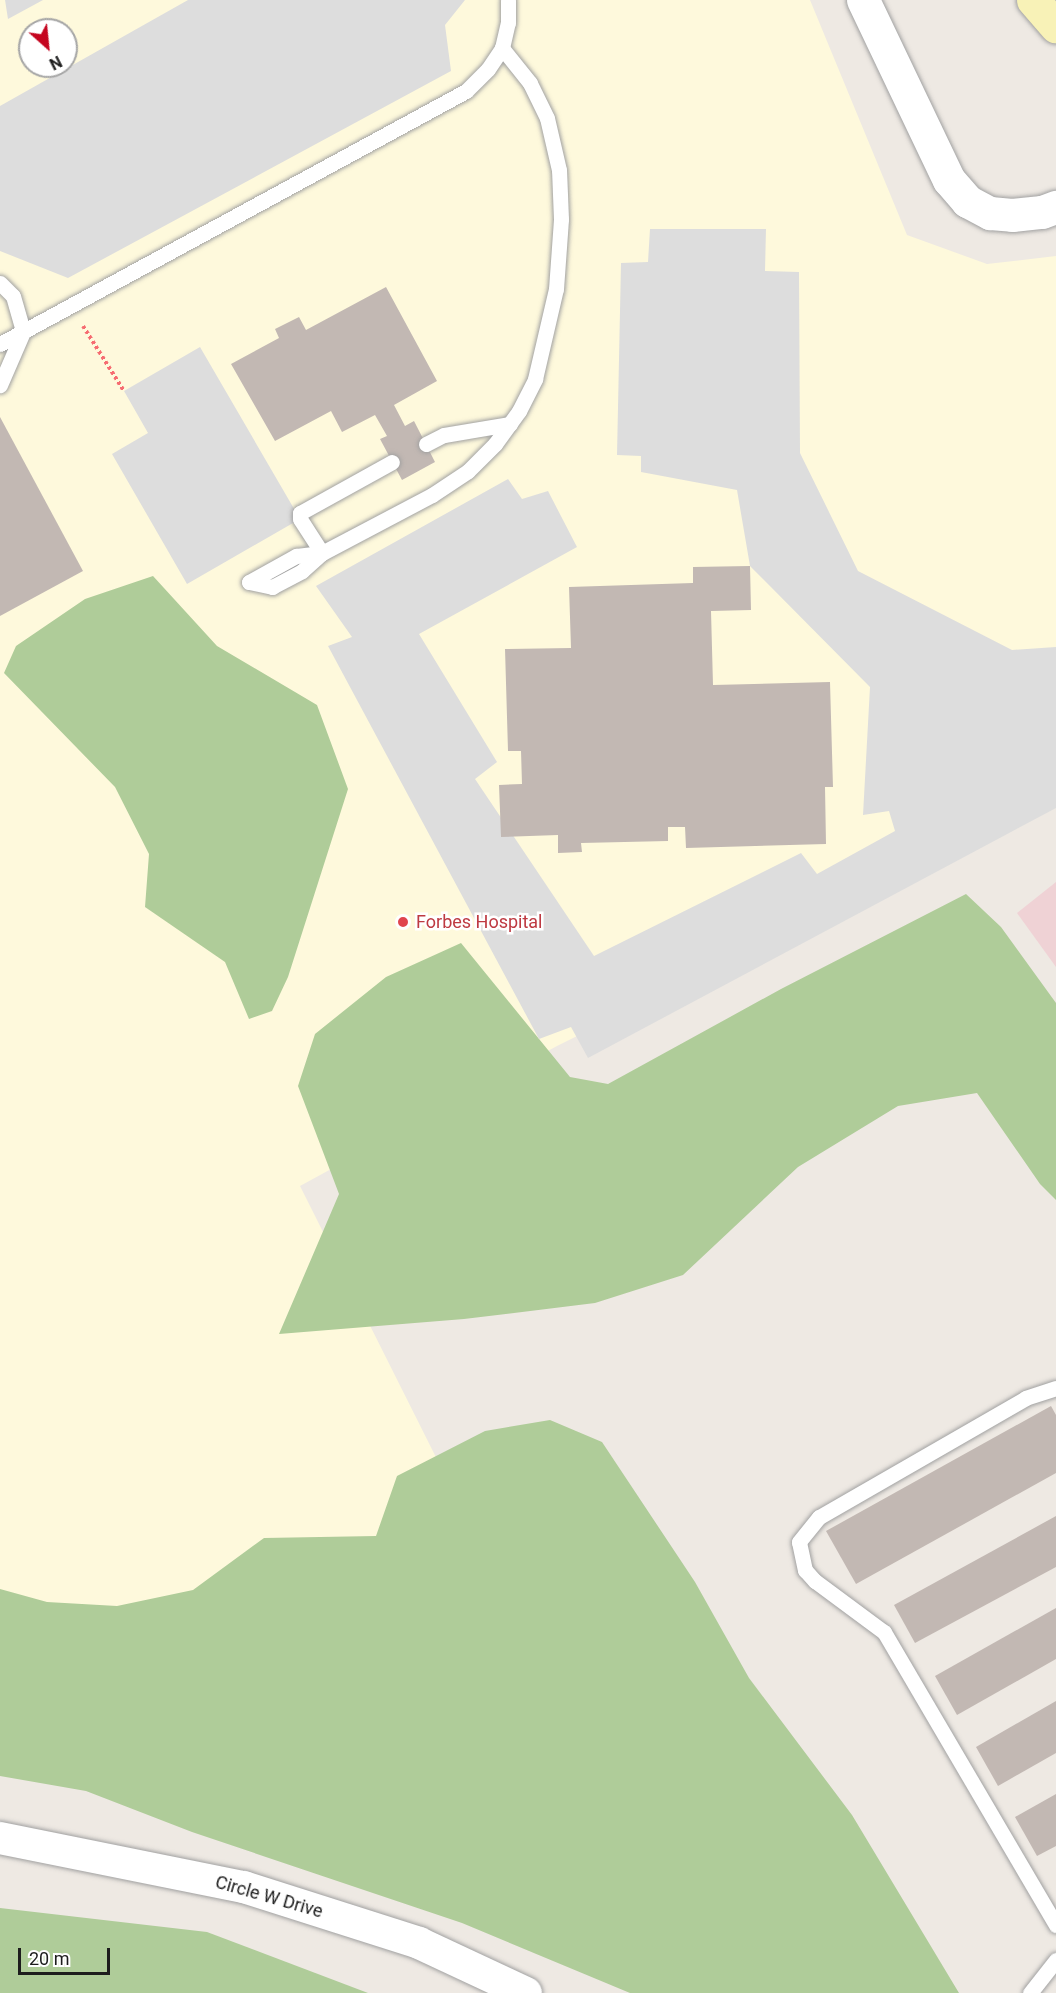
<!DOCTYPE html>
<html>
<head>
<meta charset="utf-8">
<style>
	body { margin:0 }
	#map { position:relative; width:1056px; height:1993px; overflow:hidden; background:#eee9e3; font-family:Roboto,sans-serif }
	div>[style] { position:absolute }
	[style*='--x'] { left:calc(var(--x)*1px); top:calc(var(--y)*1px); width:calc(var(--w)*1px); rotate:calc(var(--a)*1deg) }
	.commercial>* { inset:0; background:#efd2d5 }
	.education>* { inset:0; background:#fef9dc }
	.forest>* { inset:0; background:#afcc99 }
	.parking>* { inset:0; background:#ddd }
	.building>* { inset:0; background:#c2b8b3 }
	.path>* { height:4px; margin-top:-2px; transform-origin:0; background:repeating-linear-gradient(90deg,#f66c71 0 3px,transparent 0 6px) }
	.roads { filter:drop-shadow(0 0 2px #a1a1a1) drop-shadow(0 0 2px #a1a1a1) }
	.service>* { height:15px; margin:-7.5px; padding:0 7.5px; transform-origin:7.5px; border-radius:7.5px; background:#fff }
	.minor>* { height:32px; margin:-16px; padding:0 16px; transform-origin:16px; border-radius:16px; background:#fff }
	.tertiary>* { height:33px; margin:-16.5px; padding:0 16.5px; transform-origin:16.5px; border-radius:16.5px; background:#fff }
	.secondary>* { height:33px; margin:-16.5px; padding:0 16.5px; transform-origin:16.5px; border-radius:16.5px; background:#f8f2b7 }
	.dots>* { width:16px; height:16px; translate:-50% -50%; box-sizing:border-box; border:3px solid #fff; border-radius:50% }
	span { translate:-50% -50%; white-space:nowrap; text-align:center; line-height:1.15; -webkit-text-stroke:5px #fff; paint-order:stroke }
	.health-label { font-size:18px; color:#be3a42 }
	.left { translate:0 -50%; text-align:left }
	.street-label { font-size:18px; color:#1d1d1d }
	.north { position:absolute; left:18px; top:18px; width:60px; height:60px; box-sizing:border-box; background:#fff; border:2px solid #a5a5a5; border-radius:50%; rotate:153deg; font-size:16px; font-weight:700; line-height:24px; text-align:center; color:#1d1d1d }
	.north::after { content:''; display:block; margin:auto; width:21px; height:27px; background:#c5051f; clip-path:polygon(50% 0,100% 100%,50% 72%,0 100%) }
	.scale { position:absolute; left:18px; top:1948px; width:92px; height:27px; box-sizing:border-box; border:3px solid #1d1d1d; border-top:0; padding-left:8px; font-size:18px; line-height:21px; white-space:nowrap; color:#1d1d1d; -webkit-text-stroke:4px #fff; paint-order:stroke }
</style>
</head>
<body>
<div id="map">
	<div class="commercial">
		<i style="clip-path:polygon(1056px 882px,1056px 967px,1017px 913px)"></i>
	</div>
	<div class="education">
		<i style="clip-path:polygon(evenodd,0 0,810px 0,907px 235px,987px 264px,1056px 256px,1056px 798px,557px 1046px,300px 1186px,479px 1543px,0 1761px,0 0,30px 30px,66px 30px,66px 66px,30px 66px,30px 30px)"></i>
	</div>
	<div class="forest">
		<i style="clip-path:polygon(153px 576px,217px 646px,317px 705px,348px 789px,288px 977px,272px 1011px,249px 1019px,225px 962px,145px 907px,149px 854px,115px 787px,4px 673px,16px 646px,85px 599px)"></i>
		<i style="clip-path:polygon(966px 894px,1001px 927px,1056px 1003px,1056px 1200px,1040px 1184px,977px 1093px,898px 1106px,798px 1167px,683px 1275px,595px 1303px,464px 1319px,279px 1334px,339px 1194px,298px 1086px,315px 1034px,386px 977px,461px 943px,570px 1077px,608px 1084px,781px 989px)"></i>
		<i style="clip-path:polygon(550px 1420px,602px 1442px,695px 1582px,749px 1678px,852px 1815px,959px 1993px,630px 1993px,462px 1923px,192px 1832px,86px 1791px,0 1776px,0 1589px,47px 1602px,117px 1606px,193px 1590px,264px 1538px,376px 1536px,397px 1476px,485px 1431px)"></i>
		<i style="clip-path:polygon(0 1908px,207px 1932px,368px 1993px,0 1993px)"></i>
	</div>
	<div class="parking">
		<i style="clip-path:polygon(5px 0,43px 0,8px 19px)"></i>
		<i style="clip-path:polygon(188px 0,465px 0,445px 25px,451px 71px,68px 278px,0 251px,0 106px)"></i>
		<i style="clip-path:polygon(650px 229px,766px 229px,765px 271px,799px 272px,800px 453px,858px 571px,1012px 650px,1056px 647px,1056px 808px,588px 1058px,571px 1027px,539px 1039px,328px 646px,352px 637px,316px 586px,508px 479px,522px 499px,548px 491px,577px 547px,419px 634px,497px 762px,475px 779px,594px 956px,801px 853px,817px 874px,895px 831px,889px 811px,863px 815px,870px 687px,750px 566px,737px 490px,641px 472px,641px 456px,617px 455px,621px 263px,648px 262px)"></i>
		<i style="clip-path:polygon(200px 347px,300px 519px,187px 584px,112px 454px,148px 433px,124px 391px)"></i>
	</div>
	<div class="building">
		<i style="clip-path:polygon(386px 287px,437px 381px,394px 405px,405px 426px,414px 421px,435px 462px,402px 480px,380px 439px,387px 436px,375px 415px,342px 432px,331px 411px,275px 441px,231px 364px,279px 338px,275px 329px,299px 317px,306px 330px)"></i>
		<i style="clip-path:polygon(0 417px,83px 571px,0 616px)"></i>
		<i style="clip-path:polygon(750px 566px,751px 610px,711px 611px,713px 685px,830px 682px,833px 787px,825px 787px,826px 844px,686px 848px,685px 827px,668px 827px,668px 841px,581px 843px,582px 852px,558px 853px,558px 835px,501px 837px,499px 785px,522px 784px,521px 751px,508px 751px,505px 649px,571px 648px,569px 587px,693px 583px,693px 567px)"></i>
		<i style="clip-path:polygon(1051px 1406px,1056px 1415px,1056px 1473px,856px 1584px,826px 1531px)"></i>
		<i style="clip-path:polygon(1056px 1516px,1056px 1567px,915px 1643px,894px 1605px)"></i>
		<i style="clip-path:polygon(1056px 1608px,1056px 1659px,957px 1715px,935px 1676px)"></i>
		<i style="clip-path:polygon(1056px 1701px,1056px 1753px,998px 1786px,976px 1747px)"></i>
		<i style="clip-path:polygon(1056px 1794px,1056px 1846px,1037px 1856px,1015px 1817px)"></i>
	</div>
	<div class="path">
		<i style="--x:83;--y:326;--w:77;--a:57.8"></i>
	</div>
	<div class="roads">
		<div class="service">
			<i style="--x:0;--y:283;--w:18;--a:45"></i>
			<i style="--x:13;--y:296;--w:37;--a:74"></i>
			<i style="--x:23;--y:332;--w:58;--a:113.5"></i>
			<i style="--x:0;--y:344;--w:530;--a:-28.5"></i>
			<i style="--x:466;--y:91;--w:31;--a:-45"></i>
			<i style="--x:488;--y:69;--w:25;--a:-56"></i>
			<i style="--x:502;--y:48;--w:26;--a:-77"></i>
			<i style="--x:508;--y:23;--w:23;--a:-90"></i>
			<i style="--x:426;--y:444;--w:20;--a:-27"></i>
			<i style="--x:444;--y:435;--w:67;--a:-9.5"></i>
			<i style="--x:322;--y:553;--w:40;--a:-122.9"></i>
			<i style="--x:300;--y:519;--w:6;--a:-90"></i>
			<i style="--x:300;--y:513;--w:105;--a:-29"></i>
			<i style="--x:249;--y:582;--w:24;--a:12"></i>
			<i style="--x:272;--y:587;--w:34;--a:-28"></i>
			<i style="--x:302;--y:571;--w:27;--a:-42"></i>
			<i style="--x:322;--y:553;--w:124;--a:-27.8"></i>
			<i style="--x:432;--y:495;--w:43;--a:-33.7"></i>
			<i style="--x:468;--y:471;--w:38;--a:-45"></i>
			<i style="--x:495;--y:444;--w:41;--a:-54"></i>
			<i style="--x:519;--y:411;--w:36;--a:-63"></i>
			<i style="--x:535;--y:379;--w:92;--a:-76.9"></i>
			<i style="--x:556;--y:289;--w:70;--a:-85.9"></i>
			<i style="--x:561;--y:219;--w:49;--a:-92.3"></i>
			<i style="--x:559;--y:170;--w:53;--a:-103"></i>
			<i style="--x:547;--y:118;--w:39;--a:-116"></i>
			<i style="--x:530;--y:83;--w:45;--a:-128.7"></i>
			<i style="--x:249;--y:582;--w:54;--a:-29"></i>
			<i style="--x:296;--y:556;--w:26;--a:-7"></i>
			<i style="--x:1056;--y:1388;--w:32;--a:162"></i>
			<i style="--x:1026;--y:1398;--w:239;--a:150.1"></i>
			<i style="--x:819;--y:1517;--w:32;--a:129"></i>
			<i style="--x:799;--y:1542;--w:29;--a:78"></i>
			<i style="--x:805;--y:1570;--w:15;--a:48"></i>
			<i style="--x:815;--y:1581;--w:86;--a:36.5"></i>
			<i style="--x:884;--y:1632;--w:340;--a:59.6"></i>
			<i style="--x:1030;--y:1993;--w:42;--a:-51.8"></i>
		</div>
		<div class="minor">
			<i style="--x:0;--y:1838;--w:249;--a:11.4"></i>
			<i style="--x:244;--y:1887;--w:184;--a:17.7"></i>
			<i style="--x:419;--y:1943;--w:118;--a:25"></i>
		</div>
		<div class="tertiary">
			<i style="--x:863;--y:0;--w:199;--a:64.5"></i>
			<i style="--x:949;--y:180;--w:28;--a:49"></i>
			<i style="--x:967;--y:201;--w:26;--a:28"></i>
			<i style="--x:990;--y:213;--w:22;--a:5"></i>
			<i style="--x:1012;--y:215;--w:30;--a:-6"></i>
			<i style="--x:1042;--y:212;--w:15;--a:-20"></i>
		</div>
		<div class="secondary">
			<i style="--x:1033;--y:0;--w:35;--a:49"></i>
		</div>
	</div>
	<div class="dots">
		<i style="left:403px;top:922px;background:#e0444e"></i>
	</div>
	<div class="health-label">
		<span class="left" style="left:416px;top:922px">Forbes Hospital</span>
	</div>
	<div class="street-label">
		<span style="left:269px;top:1897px;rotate:16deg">Circle W Drive</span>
	</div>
	<div class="north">N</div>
	<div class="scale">20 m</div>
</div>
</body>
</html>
